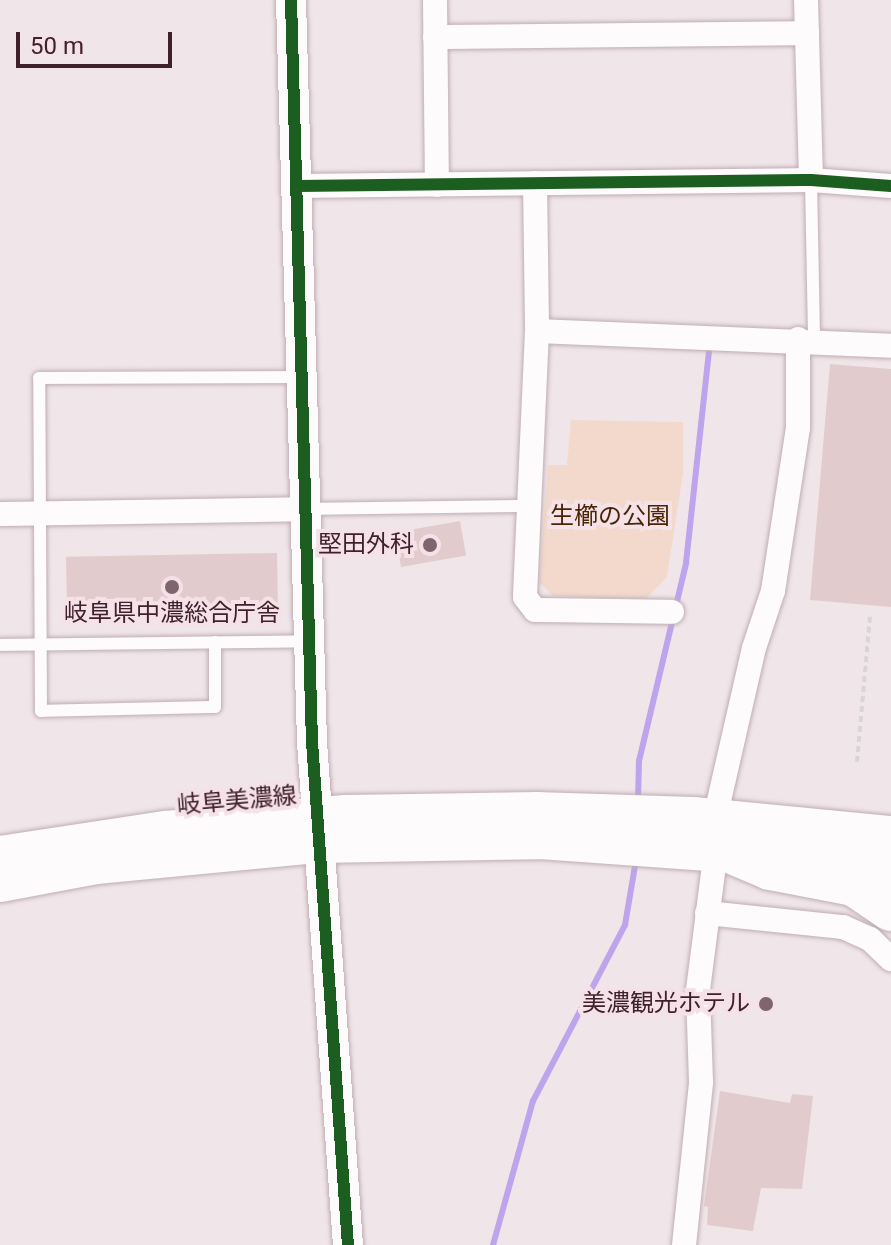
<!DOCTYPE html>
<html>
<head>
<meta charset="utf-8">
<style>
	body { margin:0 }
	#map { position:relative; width:891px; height:1245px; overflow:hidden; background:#f0e6e9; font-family:Roboto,"Noto Sans JP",sans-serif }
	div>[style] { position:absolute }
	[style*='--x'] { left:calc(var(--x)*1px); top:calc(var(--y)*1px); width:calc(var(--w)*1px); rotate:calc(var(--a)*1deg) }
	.green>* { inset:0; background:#f2d9cc }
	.stream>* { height:6px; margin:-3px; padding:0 3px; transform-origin:3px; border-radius:3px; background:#bea4ec }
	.building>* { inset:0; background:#e2cbcd; transform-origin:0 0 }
	.path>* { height:4px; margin-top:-2px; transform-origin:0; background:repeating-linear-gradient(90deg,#d9d4d5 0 6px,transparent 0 10px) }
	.roads { filter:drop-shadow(0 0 2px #c0adb4) drop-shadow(0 0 2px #c0adb4) }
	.service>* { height:12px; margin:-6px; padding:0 6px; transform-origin:6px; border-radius:6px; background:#fdfbfc }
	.minor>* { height:24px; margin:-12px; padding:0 12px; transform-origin:12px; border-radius:12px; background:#fdfbfc }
	.tertiary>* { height:30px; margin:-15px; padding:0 15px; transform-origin:15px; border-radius:15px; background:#fdfbfc }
	.primary>* { height:38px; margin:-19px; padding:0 19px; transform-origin:19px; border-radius:19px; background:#fdfbfc }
	.motorway>* { height:44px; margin:-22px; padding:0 22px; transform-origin:22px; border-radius:22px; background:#fdfbfc }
	.cycleway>* { height:12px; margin:-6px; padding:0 6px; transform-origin:6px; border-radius:6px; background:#1b5e20 }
	.dots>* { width:22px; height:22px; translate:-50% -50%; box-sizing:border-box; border:4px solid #f4e2e8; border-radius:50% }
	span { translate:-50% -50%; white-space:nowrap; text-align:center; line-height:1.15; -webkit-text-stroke:8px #f4e2e8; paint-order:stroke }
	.park-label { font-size:24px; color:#492402 }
	.poi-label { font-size:24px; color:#40202b }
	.right { translate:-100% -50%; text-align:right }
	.street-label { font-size:24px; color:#40202b }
	.scale { position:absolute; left:16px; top:32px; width:156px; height:36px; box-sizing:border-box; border:4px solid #40202b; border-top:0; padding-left:10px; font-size:24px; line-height:28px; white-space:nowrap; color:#40202b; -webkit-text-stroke:6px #f4e2e8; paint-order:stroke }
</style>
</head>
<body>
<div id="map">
	<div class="green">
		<i style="clip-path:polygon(571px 420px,683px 422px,683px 473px,667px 577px,646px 599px,553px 596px,539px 582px,548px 465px,567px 465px)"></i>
	</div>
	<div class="stream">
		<i style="--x:638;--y:801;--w:40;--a:-88.6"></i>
		<i style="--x:639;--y:761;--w:204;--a:-76.6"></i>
		<i style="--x:686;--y:563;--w:212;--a:-83.8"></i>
		<i style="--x:493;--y:1245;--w:149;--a:-74.5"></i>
		<i style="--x:533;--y:1101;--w:199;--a:-62.4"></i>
		<i style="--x:625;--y:925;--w:66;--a:-80.4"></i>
	</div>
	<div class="building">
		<i style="clip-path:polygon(830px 364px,891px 369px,891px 607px,810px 600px)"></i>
		<i style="left:460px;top:521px;width:35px;height:66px;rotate:80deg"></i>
		<i style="left:277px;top:553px;width:60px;height:211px;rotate:89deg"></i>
		<i style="clip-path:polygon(720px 1091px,790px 1103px,792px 1094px,813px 1096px,802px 1189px,761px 1188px,753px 1231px,707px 1225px,708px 1207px,704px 1206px)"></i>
	</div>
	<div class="path">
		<i style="--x:857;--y:762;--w:146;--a:-84.9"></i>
	</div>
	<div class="roads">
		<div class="service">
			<i style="--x:811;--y:180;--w:159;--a:88.9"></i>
			<i style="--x:306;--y:509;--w:224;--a:-0.8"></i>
			<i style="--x:215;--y:642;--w:65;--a:90"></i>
			<i style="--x:215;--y:707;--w:174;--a:178.7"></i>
			<i style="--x:41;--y:711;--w:333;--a:-90.3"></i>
			<i style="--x:39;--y:378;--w:261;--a:-0.2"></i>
			<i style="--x:0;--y:645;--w:309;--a:-0.7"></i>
		</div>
		<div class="minor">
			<i style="--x:435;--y:0;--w:185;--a:89.4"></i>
			<i style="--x:806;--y:0;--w:180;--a:88.4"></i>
			<i style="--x:435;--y:37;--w:372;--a:-0.6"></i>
			<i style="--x:535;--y:183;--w:148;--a:89.2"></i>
			<i style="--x:537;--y:331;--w:266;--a:92.6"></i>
			<i style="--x:525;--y:597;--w:16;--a:52"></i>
			<i style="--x:535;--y:610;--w:137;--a:0.8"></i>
			<i style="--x:298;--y:186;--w:513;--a:-0.67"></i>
			<i style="--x:811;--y:180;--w:80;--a:4.3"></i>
			<i style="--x:537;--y:331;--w:354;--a:2.4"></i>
			<i style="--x:0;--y:514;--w:306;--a:-0.9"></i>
			<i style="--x:715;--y:818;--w:174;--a:-77.1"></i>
			<i style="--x:754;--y:648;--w:60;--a:-71.6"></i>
			<i style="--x:773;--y:591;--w:165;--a:-81.3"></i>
			<i style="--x:798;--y:428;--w:89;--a:-90"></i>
			<i style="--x:707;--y:913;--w:137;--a:5.9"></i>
			<i style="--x:843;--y:927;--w:30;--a:24"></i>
			<i style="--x:870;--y:939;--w:29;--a:44"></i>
			<i style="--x:684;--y:1245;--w:164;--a:-84"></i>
			<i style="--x:701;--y:1082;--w:92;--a:-91.9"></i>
			<i style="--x:698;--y:990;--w:142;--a:-82.7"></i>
		</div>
		<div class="tertiary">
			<i style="--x:291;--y:0;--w:742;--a:88.38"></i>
			<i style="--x:312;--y:742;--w:504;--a:85.91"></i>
		</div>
		<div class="primary">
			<i style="--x:0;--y:855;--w:168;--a:-8.6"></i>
			<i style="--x:166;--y:830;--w:180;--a:-5.1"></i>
			<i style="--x:345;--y:814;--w:192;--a:-0.9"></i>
			<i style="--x:537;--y:811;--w:156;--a:1.8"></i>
			<i style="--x:693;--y:816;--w:199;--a:5.5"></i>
			<i style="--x:0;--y:883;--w:98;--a:-10.6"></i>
			<i style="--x:96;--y:865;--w:224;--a:-5.4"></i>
			<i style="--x:319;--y:844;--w:221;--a:-1"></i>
			<i style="--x:540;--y:840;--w:352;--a:4.1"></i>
		</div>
		<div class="motorway">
			<i style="--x:730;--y:851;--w:43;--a:23"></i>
			<i style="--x:770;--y:868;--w:86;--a:10.8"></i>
			<i style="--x:854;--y:884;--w:45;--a:34"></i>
		</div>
	</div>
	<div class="cycleway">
		<i style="--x:291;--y:0;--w:742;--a:88.38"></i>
		<i style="--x:312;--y:742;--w:504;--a:85.91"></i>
		<i style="--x:298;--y:186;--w:513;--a:-0.67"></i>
		<i style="--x:811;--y:180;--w:80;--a:4.3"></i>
	</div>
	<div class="dots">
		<i style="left:430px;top:545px;background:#7e656e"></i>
		<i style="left:172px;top:587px;background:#7e656e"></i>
		<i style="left:766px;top:1004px;background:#7e656e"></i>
	</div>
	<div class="park-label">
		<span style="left:610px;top:517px">生櫛の公園</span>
	</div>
	<div class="poi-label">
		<span class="right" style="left:414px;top:545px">堅田外科</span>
		<span style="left:172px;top:614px">岐阜県中濃総合庁舎</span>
		<span class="right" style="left:750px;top:1004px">美濃観光ホテル</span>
	</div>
	<div class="street-label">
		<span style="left:237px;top:801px;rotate:-5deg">岐阜美濃線</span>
	</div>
	<div class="scale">50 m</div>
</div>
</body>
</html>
